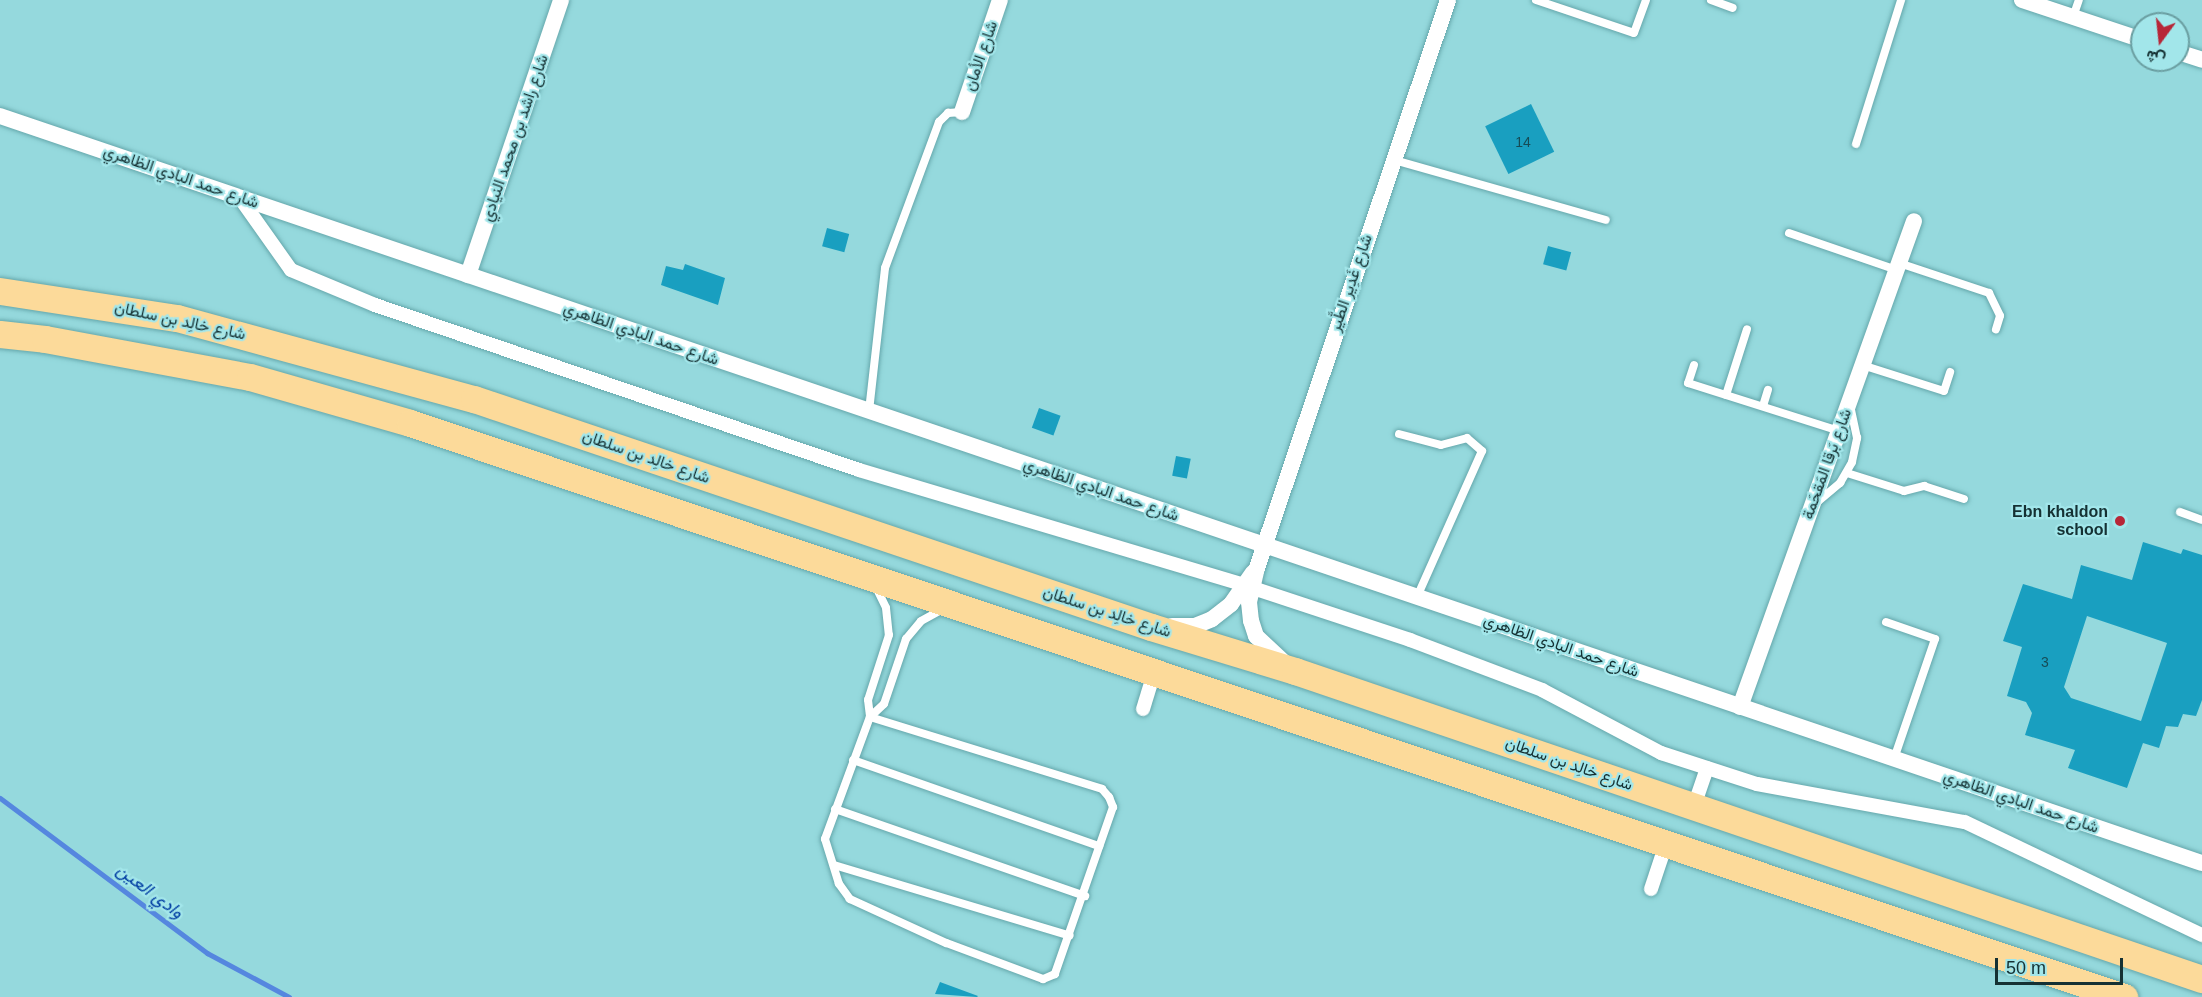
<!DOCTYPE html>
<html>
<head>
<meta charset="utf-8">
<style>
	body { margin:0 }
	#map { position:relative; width:2202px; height:997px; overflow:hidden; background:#95d9dd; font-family:Arial,Vazirmatn,sans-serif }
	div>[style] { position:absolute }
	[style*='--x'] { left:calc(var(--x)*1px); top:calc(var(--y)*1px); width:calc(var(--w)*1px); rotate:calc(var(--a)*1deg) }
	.stream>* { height:5px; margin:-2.5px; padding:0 2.5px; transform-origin:2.5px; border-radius:2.5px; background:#5587df }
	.building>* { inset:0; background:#199fc0; transform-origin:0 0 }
	.roads { filter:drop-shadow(0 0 2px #65a7ab) drop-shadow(0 0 2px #65a7ab) }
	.service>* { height:8px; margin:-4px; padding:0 4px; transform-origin:4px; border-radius:4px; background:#fff }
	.pedestrian>* { height:14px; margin:-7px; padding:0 7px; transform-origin:7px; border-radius:7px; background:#fff }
	.minor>* { height:16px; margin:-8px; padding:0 8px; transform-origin:8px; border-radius:8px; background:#fff }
	.primary>* { height:27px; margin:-13.5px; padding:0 13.5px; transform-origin:13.5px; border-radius:13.5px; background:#fcda9a }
	.dots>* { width:16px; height:16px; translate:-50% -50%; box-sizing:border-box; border:3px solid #a2e6ea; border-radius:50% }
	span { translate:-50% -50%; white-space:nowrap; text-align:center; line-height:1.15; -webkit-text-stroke:4.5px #a2e6ea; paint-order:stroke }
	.number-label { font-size:14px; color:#164c56 }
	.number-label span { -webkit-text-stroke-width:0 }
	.street-label { font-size:16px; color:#153133 }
	.poi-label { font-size:16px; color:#153133; font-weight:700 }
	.right { translate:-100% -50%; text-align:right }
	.water-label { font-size:18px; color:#003da2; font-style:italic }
	.north { position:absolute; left:2130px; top:12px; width:60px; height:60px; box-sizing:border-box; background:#a2e6ea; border:2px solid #6a9ea1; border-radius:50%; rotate:195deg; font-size:16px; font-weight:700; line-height:24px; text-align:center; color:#153133 }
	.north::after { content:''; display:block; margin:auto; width:21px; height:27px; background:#b72637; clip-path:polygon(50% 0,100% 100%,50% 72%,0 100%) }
	.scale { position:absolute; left:1995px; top:958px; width:128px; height:27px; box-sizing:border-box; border:3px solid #153133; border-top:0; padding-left:8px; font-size:18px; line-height:21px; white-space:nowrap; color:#153133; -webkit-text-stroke:4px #a2e6ea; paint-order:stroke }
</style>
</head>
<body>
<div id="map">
	<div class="stream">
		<i style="--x:0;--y:798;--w:259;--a:36.8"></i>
		<i style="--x:207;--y:953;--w:93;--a:28.2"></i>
	</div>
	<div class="building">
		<i style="left:1531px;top:104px;width:53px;height:51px;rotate:64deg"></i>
		<i style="left:827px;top:228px;width:23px;height:19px;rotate:15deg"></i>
		<i style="left:1548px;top:246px;width:24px;height:19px;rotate:15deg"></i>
		<i style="clip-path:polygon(685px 264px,725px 278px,718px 305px,661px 285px,666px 266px,683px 270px)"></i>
		<i style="left:1039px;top:408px;width:23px;height:21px;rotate:20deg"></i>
		<i style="left:1176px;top:456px;width:15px;height:20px;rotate:11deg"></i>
		<i style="clip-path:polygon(evenodd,2143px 542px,2181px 554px,2183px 549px,2202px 555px,2202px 700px,2196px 716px,2183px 714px,2178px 727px,2166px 726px,2159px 748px,2143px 743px,2127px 788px,2068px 768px,2075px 750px,2025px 735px,2032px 713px,2026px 702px,2007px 696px,2022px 647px,2003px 641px,2023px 584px,2072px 599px,2081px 565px,2132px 580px,2143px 542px,2087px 616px,2167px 643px,2141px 721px,2071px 698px,2064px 687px,2087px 616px)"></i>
		<i style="clip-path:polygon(940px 982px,978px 996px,977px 997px,935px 994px)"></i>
	</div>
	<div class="roads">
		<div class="service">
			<i style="--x:1536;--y:0;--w:103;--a:18.6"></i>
			<i style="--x:1634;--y:33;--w:35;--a:-70"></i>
			<i style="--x:1711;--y:0;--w:23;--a:20"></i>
			<i style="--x:2073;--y:17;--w:18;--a:-71"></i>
			<i style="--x:1856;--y:144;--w:151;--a:-72.6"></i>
			<i style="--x:1394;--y:160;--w:220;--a:15.8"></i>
			<i style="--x:1789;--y:233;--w:114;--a:18.9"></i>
			<i style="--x:1899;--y:263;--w:95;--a:18.4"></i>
			<i style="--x:1989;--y:293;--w:25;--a:64"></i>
			<i style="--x:2000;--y:316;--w:14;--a:107"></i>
			<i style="--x:1694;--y:365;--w:19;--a:108"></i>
			<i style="--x:1688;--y:383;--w:158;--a:17.6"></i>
			<i style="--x:1862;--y:365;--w:86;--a:17.6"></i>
			<i style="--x:1944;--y:391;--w:20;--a:-72"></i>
			<i style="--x:1726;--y:395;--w:69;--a:-72.3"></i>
			<i style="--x:1763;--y:406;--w:17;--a:-73"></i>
			<i style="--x:869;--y:411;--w:144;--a:-83.6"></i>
			<i style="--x:885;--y:268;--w:156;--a:-69.7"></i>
			<i style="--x:939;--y:122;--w:13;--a:-45"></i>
			<i style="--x:948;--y:113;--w:14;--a:-4"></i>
			<i style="--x:1399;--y:434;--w:43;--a:14.7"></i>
			<i style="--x:1441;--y:445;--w:27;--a:-15"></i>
			<i style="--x:1467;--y:438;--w:20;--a:41"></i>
			<i style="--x:1482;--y:451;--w:160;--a:114"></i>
			<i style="--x:1847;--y:473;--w:60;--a:17.5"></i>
			<i style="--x:1904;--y:491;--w:21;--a:-14"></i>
			<i style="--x:1924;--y:486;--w:42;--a:18"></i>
			<i style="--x:1815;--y:504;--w:33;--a:-40"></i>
			<i style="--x:1840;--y:483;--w:24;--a:-60"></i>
			<i style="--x:1852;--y:462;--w:25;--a:-78"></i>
			<i style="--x:1857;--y:438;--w:34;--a:-102"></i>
			<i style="--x:2180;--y:512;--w:23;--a:20"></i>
			<i style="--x:875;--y:585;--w:25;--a:64"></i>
			<i style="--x:886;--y:608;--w:27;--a:84"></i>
			<i style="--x:889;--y:635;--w:68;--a:107.9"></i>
			<i style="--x:868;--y:700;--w:17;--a:83"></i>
			<i style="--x:870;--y:717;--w:19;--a:-43"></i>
			<i style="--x:884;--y:704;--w:69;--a:-71.3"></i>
			<i style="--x:906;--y:639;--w:23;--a:-50"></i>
			<i style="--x:921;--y:621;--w:25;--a:-29"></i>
			<i style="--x:1886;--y:622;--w:52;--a:19.1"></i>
			<i style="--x:1935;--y:639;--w:127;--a:108.9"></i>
			<i style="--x:870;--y:717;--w:243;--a:17.2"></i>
			<i style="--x:1102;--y:789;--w:11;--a:49"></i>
			<i style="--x:1109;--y:797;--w:11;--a:68"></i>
			<i style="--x:1113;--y:807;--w:177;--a:109.2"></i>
			<i style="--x:1055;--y:974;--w:13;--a:157"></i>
			<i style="--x:1043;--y:979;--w:103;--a:-159.6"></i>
			<i style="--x:946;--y:943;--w:106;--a:-155.4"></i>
			<i style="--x:850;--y:899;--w:19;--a:-126"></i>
			<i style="--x:839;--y:884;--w:47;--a:-107.3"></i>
			<i style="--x:825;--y:839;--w:130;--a:-69.8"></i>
			<i style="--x:853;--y:760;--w:261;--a:19.3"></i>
			<i style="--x:835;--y:809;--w:265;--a:19.2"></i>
			<i style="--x:834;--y:865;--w:246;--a:16.7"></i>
		</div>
		<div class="pedestrian">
			<i style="--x:240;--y:198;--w:88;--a:54.7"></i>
			<i style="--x:291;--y:270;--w:91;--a:22.6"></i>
			<i style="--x:375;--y:305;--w:511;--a:18.82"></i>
			<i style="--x:859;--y:470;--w:402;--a:16.6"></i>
			<i style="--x:1244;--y:585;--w:175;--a:18.3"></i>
			<i style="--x:1410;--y:640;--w:141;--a:20.7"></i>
			<i style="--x:1542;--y:690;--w:135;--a:27.9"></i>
			<i style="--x:1661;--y:753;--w:101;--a:17.9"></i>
			<i style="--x:1757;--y:784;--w:211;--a:10.4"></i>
			<i style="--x:1965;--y:822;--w:263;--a:25.5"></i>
			<i style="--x:1143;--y:709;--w:38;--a:-73"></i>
			<i style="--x:1694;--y:806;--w:40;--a:-71.1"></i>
			<i style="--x:1651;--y:889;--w:47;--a:-71.6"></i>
		</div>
		<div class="minor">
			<i style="--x:2022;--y:0;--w:126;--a:18.4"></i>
			<i style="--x:2178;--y:52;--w:25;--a:18"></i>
			<i style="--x:962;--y:112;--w:118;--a:-71.3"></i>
			<i style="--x:0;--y:116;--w:2325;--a:18.74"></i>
			<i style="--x:468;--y:275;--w:290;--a:-71.3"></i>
			<i style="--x:1172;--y:626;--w:23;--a:0"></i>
			<i style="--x:1195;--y:626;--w:18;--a:-22"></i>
			<i style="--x:1212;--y:619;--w:24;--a:-38"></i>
			<i style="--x:1231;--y:604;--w:38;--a:-55"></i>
			<i style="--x:1286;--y:664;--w:41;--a:-137"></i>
			<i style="--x:1256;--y:636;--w:16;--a:-108"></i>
			<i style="--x:1251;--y:621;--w:19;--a:-96"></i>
			<i style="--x:1249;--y:602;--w:35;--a:-77"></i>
			<i style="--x:1257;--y:568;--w:599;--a:-71.41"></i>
			<i style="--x:1740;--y:707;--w:516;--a:-70.3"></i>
		</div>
		<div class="primary">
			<i style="--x:0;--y:291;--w:179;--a:8.7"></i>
			<i style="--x:177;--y:318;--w:308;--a:15.3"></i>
			<i style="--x:474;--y:399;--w:714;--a:18.61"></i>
			<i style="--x:1151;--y:627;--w:151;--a:17"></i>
			<i style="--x:1295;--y:671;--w:958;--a:18.76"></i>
			<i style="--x:0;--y:334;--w:45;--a:6.3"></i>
			<i style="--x:45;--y:339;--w:208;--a:10.5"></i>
			<i style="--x:250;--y:377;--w:166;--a:16"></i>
			<i style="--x:410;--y:423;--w:1808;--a:18.52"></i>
		</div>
	</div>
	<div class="dots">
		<i style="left:2120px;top:521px;background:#b72637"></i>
	</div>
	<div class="number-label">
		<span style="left:1523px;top:142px">14</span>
		<span style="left:2045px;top:662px">3</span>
	</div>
	<div class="street-label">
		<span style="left:981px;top:56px;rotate:-71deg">شارع الأمان</span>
		<span style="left:515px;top:138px;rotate:-71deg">شارع راشد بن محمد النيادي</span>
		<span style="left:181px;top:177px;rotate:19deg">شارع حمد البادي الظاهري</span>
		<span style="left:1351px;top:283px;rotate:-71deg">شارع غَدِير الطَّير</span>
		<span style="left:180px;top:321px;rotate:12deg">شارع خالِد بن سلطان</span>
		<span style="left:641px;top:334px;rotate:19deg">شارع حمد البادي الظاهري</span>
		<span style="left:646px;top:457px;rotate:19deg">شارع خالِد بن سلطان</span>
		<span style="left:1827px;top:464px;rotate:-70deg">شارع بَرقا المَقحَمة</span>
		<span style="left:1101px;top:490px;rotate:19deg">شارع حمد البادي الظاهري</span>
		<span style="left:1107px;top:612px;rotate:18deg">شارع خالِد بن سلطان</span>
		<span style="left:1561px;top:646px;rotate:19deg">شارع حمد البادي الظاهري</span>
		<span style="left:1569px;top:764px;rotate:19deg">شارع خالِد بن سلطان</span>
		<span style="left:2021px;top:802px;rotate:19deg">شارع حمد البادي الظاهري</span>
	</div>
	<div class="poi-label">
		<span class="right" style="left:2108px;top:521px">Ebn khaldon<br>school</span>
	</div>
	<div class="water-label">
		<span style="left:150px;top:891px;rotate:37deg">وادي العين</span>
	</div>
	<div class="north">ش</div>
	<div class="scale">50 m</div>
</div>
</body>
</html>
